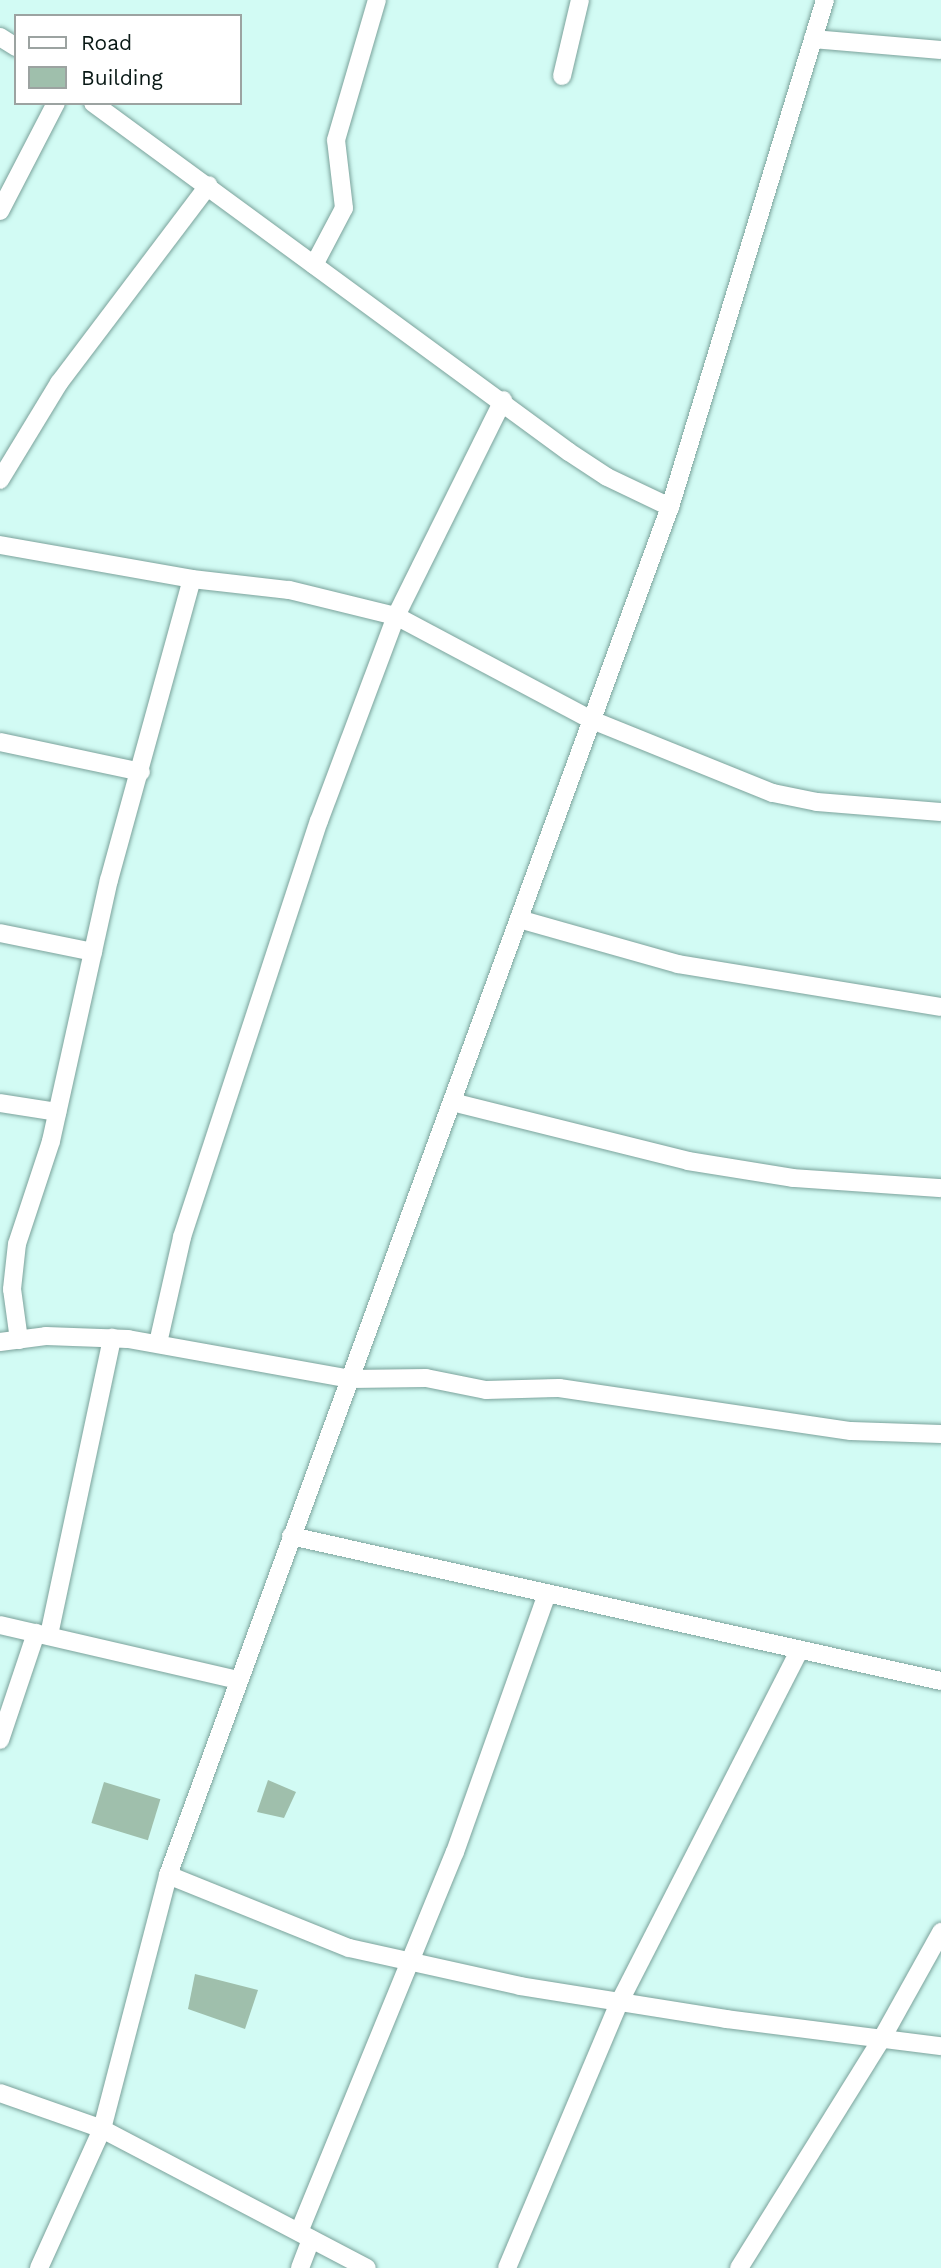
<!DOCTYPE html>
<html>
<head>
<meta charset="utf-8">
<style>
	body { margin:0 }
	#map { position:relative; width:941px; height:2268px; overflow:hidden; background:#d2fbf4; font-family:"Work Sans",sans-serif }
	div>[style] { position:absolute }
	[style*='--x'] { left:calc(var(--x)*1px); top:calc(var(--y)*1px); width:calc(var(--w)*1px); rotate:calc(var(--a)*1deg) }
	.building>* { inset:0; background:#9fbfac; transform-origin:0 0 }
	.roads { filter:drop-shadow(0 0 2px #7ba29b) drop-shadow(0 0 2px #7ba29b) }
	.minor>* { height:18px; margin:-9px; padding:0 9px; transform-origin:9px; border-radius:9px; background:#fff }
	span { translate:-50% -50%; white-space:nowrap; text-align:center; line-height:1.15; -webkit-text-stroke:7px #fff; paint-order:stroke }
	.legend { position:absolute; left:14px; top:14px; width:228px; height:91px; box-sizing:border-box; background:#fff; border:2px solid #9ca3a1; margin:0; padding:9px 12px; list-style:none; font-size:21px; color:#081815 }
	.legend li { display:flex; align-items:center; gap:14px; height:35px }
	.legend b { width:35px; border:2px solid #9ca3a1 }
</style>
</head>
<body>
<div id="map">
	<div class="building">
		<i style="clip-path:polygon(268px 1780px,296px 1792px,284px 1818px,257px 1812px)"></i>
		<i style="left:104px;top:1782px;width:59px;height:43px;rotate:17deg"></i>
		<i style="clip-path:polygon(195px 1974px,258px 1990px,245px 2029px,188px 2009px)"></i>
	</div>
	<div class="roads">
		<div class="minor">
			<i style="--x:0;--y:37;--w:19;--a:32"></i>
			<i style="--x:813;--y:39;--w:128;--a:4.9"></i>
			<i style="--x:562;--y:76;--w:78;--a:-76.7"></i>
			<i style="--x:93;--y:103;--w:590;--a:36.25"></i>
			<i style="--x:569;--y:452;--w:45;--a:33.3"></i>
			<i style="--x:607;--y:477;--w:70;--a:25.5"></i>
			<i style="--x:0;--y:211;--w:122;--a:-62.6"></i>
			<i style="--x:314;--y:265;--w:64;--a:-62.2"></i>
			<i style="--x:344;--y:208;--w:68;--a:-96.7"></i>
			<i style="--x:336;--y:140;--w:146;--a:-73.7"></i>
			<i style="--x:0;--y:480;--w:114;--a:-58.7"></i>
			<i style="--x:59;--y:383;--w:248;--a:-52.9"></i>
			<i style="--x:0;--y:545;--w:195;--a:10"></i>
			<i style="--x:192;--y:579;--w:98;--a:6.5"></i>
			<i style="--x:289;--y:590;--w:110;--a:13.7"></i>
			<i style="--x:396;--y:616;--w:222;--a:28"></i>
			<i style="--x:592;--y:720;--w:195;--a:22"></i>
			<i style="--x:773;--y:793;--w:45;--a:11.6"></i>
			<i style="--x:817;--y:802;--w:124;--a:4.6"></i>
			<i style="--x:0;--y:742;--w:144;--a:12"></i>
			<i style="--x:519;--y:919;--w:165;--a:15.8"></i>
			<i style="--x:678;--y:964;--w:266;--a:9.3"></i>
			<i style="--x:0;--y:933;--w:95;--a:11.5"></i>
			<i style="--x:452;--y:1102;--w:243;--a:14"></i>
			<i style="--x:688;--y:1161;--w:106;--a:9.2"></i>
			<i style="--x:793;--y:1178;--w:148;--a:3.9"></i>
			<i style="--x:0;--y:1103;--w:58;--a:9"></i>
			<i style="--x:19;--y:1340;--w:51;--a:-97.8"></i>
			<i style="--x:12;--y:1289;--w:45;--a:-83.7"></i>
			<i style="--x:17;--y:1244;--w:108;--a:-71.7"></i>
			<i style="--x:51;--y:1141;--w:267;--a:-77.5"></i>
			<i style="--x:109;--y:880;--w:312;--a:-74.6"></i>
			<i style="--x:0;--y:1342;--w:46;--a:-7.4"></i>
			<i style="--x:46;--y:1336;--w:82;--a:2.1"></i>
			<i style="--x:128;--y:1339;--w:227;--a:10.2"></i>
			<i style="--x:351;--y:1379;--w:75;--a:-0.8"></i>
			<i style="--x:426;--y:1378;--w:61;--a:11.3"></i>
			<i style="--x:486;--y:1390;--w:73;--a:-1.6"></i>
			<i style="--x:559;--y:1388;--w:295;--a:8.4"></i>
			<i style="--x:851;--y:1431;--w:90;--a:1.9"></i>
			<i style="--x:158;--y:1343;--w:109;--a:-77.2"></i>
			<i style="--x:182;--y:1237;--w:438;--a:-71.8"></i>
			<i style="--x:319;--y:821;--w:219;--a:-69.4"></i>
			<i style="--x:396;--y:616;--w:241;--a:-63.6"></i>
			<i style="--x:291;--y:1536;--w:666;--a:12.58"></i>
			<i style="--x:0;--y:1625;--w:244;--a:13"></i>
			<i style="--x:49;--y:1635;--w:304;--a:-78"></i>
			<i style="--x:0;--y:1740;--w:113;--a:-71.4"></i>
			<i style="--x:168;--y:1875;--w:195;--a:22"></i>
			<i style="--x:349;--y:1948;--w:175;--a:12.5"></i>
			<i style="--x:520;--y:1986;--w:209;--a:9.1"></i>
			<i style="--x:726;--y:2019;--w:217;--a:7.2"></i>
			<i style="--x:0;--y:2093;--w:108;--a:19.4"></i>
			<i style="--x:102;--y:2129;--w:299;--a:27.7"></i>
			<i style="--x:299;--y:2232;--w:411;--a:-67.7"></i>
			<i style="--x:455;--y:1852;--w:274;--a:-70.4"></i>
			<i style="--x:39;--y:2268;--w:153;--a:-65.6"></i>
			<i style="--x:102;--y:2129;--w:262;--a:-75.4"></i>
			<i style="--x:168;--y:1875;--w:1457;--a:-69.85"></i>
			<i style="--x:670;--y:507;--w:530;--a:-73"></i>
			<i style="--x:300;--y:2268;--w:31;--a:-69"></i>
			<i style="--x:507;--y:2268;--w:290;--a:-67.1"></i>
			<i style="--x:620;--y:2001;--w:393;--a:-62.9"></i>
			<i style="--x:739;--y:2268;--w:269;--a:-58.1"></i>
			<i style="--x:881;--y:2040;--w:124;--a:-60.9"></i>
		</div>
	</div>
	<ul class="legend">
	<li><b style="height:9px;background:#fff"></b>Road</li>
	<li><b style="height:19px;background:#9fbfac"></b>Building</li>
	</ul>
</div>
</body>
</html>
